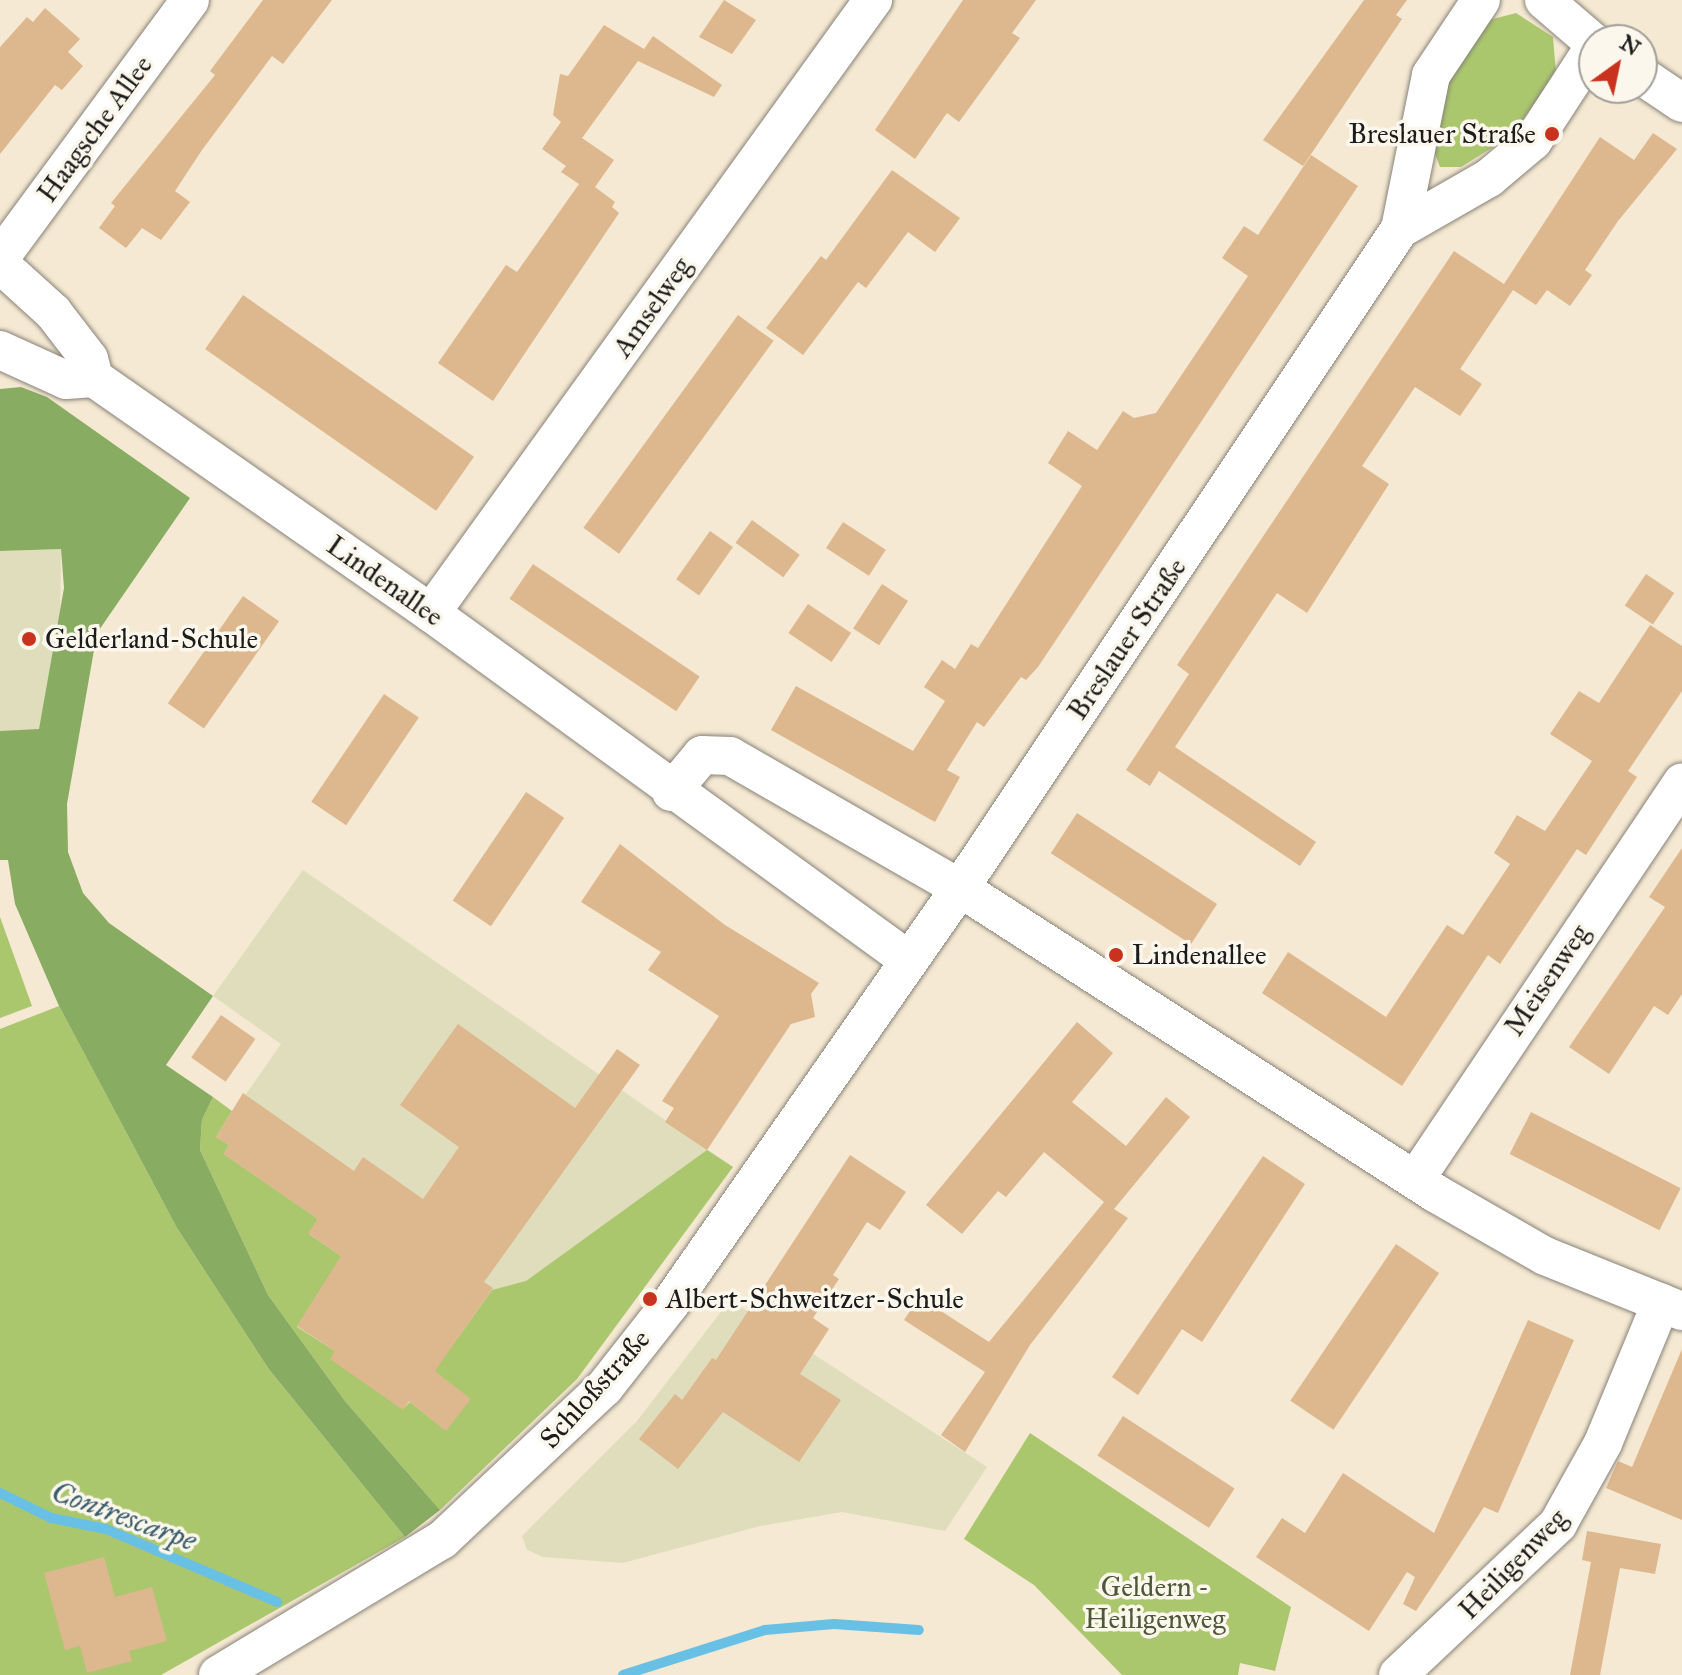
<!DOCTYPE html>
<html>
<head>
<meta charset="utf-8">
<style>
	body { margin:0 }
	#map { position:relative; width:1682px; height:1675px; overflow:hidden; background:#f5e9d3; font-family:"IM FELL Great Primer",serif }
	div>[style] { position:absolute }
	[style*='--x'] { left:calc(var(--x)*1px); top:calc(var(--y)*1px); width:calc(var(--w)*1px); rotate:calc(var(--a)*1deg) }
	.built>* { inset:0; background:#dfddbb }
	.green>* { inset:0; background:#abc76e }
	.forest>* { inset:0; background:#88ac61 }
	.stream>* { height:10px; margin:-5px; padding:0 5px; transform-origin:5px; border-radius:5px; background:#68c0e5 }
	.building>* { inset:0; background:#ddb78d; transform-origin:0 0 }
	.roads { filter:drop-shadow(0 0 2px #888278) drop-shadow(0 0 2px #888278) }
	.minor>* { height:38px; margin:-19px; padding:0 19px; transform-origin:19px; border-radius:19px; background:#fff }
	.dots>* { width:22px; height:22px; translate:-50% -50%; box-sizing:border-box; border:4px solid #fbf7ec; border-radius:50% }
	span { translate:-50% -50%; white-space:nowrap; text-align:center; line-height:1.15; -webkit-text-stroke:7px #fbf7ec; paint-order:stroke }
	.street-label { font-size:28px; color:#1c1c1c }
	.poi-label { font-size:28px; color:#1c1c1c }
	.right { translate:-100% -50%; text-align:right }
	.left { translate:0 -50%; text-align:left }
	.park-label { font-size:28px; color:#4e5839 }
	.water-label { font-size:30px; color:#3a5e6c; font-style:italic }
	.north { position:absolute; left:1578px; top:24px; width:80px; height:80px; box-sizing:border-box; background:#fbf7ec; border:2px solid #a29f99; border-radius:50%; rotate:33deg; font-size:22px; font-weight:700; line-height:32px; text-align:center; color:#1c1c1c }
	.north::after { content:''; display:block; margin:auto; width:28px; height:36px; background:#c8321e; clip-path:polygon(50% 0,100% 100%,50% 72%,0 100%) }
</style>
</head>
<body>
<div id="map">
	<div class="built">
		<i style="clip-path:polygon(61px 549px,60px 623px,39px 730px,0 731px,0 551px)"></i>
		<i style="clip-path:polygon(303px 870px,733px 1167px,577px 1379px,440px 1510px,268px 1295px,216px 1137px,281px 1044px,213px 996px)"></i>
		<i style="clip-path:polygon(730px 1300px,987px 1467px,945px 1531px,842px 1512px,760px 1526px,623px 1563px,543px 1557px,527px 1550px,522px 1536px,637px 1421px)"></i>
	</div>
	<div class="green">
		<i style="clip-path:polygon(1516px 13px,1553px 37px,1556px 74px,1511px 136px,1461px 167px,1440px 167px,1433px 149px,1437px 99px,1489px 20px)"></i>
		<i style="clip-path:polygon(0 917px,32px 1006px,0 1018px)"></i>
		<i style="clip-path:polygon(59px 1006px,177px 1228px,268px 1368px,405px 1537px,161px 1675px,0 1675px,0 1029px)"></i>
		<i style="clip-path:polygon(213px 1097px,232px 1111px,216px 1137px,229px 1145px,224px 1154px,318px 1219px,309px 1234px,409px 1303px,318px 1293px,297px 1327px,335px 1351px,403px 1409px,410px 1402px,445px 1430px,406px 1349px,458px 1338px,492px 1290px,526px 1281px,707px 1150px,733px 1167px,577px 1379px,440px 1510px,345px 1401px,268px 1295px,200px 1150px,202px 1120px)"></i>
		<i style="clip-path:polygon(1030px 1433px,1291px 1607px,1275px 1671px,1240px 1663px,1238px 1675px,1122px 1675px,1034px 1585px,964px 1539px)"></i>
	</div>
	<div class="forest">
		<i style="clip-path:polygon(21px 387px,47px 397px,190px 498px,97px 633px,67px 804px,68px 852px,83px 893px,109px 923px,213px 996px,166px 1065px,213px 1097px,202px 1120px,200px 1150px,268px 1295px,345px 1401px,440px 1510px,405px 1537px,268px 1368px,177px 1228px,59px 1006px,15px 904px,8px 860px,0 860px,0 731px,39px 729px,64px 588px,61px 549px,0 551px,0 389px)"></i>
	</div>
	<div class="stream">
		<i style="--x:0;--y:1493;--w:57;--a:26.1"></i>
		<i style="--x:51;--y:1518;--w:56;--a:11.3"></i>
		<i style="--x:106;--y:1529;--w:186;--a:23.1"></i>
		<i style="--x:623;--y:1675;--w:149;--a:-17.6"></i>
		<i style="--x:765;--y:1630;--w:69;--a:-5"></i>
		<i style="--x:834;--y:1624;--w:85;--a:4"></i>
	</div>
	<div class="building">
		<i style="clip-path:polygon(263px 0,332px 0,283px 64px,272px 56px,202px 150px,175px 191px,190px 202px,161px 240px,142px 228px,126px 248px,99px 228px,115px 206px,111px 203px,215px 75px,210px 71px)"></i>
		<i style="clip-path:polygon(724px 0,756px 20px,732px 54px,699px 37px)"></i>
		<i style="clip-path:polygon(963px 0,1036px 0,1012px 33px,1020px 38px,959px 122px,947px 113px,915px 159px,875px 130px)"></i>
		<i style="clip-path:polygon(1364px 0,1407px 0,1396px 15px,1402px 19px,1303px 166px,1263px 140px)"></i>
		<i style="clip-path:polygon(45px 8px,80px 39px,68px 52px,83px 66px,62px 90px,55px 85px,0 154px,0 47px,27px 17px,33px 22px)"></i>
		<i style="clip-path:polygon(604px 25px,644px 49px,653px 36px,722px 85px,714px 97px,638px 61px,582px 138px,614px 160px,595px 187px,615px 202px,612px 207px,619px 213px,493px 401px,438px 363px,506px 265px,517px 272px,579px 184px,561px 172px,566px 166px,542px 149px,561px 122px,553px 115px,560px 74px,568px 76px)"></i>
		<i style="clip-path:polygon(1653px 133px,1677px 149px,1618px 221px,1585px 270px,1592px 275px,1570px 306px,1547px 290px,1536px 305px,1513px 290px,1460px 369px,1482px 384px,1460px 416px,1415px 387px,1362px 466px,1389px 484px,1307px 613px,1277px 593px,1175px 747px,1316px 842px,1300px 866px,1159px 771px,1150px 786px,1126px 770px,1189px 674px,1177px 665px,1454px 251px,1504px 284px,1600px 137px,1634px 160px)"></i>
		<i style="clip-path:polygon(1311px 155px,1358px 186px,1038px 667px,1026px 680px,1021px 677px,984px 727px,977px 722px,947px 770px,960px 777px,935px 822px,771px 730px,796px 686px,913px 751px,945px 701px,924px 687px,942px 660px,955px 669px,971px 644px,978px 648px,1082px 486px,1048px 463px,1068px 431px,1097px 450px,1123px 411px,1134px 418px,1156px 413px,1248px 276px,1222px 258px,1244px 226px,1258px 235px)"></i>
		<i style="clip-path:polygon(892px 170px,960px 218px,935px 252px,908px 232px,866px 288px,858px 282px,803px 355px,766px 328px,821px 256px,826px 260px)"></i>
		<i style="left:243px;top:295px;width:282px;height:66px;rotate:35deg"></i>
		<i style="left:738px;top:315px;width:44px;height:263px;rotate:36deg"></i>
		<i style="left:752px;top:520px;width:59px;height:28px;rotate:36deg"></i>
		<i style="left:843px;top:522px;width:51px;height:31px;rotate:33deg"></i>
		<i style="left:710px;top:531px;width:28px;height:59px;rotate:35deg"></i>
		<i style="left:533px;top:564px;width:201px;height:42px;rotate:34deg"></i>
		<i style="left:1646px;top:574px;width:34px;height:38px;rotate:34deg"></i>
		<i style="left:882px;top:584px;width:31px;height:53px;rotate:33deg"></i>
		<i style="left:243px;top:596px;width:44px;height:131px;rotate:35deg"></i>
		<i style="left:808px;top:604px;width:52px;height:35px;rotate:34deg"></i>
		<i style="clip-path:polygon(1650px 625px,1682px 646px,1682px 691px,1628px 771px,1637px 777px,1586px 855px,1577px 849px,1500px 964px,1488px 955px,1402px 1086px,1262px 993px,1288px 952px,1386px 1017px,1447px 925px,1463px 935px,1510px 864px,1494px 853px,1517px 815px,1545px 831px,1592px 761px,1550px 734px,1579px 691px,1599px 703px)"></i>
		<i style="left:384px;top:694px;width:42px;height:130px;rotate:34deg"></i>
		<i style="left:526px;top:792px;width:46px;height:131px;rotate:34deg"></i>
		<i style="left:1077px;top:813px;width:167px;height:48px;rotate:33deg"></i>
		<i style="clip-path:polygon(620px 844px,725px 925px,819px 983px,811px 994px,815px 1017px,791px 1024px,707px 1150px,665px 1122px,674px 1108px,662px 1101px,719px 1016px,648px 970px,661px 952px,581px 902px)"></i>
		<i style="clip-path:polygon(1682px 848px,1682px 994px,1668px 1015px,1654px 1006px,1609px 1074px,1569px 1047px,1665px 907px,1649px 897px)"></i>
		<i style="left:221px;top:1015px;width:42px;height:52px;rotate:35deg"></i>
		<i style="clip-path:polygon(1077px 1022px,1113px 1053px,1072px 1102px,1126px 1146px,1166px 1097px,1190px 1117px,1114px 1209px,1128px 1218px,1030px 1345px,965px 1452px,941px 1435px,985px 1372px,904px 1320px,919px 1297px,989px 1342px,1104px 1202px,1044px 1152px,1006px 1197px,998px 1191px,962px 1234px,926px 1205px)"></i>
		<i style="clip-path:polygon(458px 1024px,575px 1108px,617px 1049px,640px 1065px,484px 1282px,493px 1288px,435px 1371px,471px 1399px,446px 1431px,409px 1401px,403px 1410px,330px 1359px,335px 1351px,297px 1326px,341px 1256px,308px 1233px,318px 1219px,224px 1154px,229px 1145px,216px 1137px,243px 1093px,354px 1171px,363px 1157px,423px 1199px,459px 1147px,400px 1105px)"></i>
		<i style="left:1531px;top:1112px;width:168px;height:47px;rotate:27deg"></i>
		<i style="clip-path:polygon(850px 1155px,906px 1192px,880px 1230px,867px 1222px,833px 1275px,839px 1279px,813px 1318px,829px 1329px,800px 1374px,841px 1400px,799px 1462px,723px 1412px,678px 1469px,639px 1439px,675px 1394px,682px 1400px,712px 1358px,716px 1360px)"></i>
		<i style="clip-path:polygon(1263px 1156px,1305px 1184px,1202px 1342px,1182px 1329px,1138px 1395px,1112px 1377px)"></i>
		<i style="left:1396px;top:1244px;width:52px;height:189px;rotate:34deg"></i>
		<i style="clip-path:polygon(1528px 1320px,1574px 1340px,1498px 1513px,1484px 1507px,1416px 1611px,1403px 1604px,1415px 1577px,1407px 1572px,1369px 1631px,1256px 1557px,1282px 1518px,1305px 1533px,1343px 1473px,1434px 1533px)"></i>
		<i style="clip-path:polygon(1682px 1349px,1682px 1520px,1606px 1488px,1618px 1461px,1632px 1467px)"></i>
		<i style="left:1123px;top:1416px;width:133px;height:47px;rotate:33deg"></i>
		<i style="clip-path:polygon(1587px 1531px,1661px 1544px,1655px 1574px,1620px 1568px,1600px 1675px,1570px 1675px,1591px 1562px,1582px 1560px)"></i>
		<i style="clip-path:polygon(104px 1557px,115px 1597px,152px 1587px,167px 1641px,129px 1651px,132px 1661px,87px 1673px,80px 1646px,65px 1650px,44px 1573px)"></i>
	</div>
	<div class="roads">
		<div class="minor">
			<i style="--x:1544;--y:0;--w:66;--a:40.7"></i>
			<i style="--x:1642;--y:76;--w:48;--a:34"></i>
			<i style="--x:1400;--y:229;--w:157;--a:-78.6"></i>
			<i style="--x:1431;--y:75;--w:90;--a:-56.3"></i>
			<i style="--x:0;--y:258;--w:320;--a:-53.6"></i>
			<i style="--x:0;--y:264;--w:72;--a:42.2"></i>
			<i style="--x:53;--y:312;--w:59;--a:52.5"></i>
			<i style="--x:89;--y:359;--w:20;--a:75"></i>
			<i style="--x:0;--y:350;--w:72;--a:24.4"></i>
			<i style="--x:66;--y:380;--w:28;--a:-4"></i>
			<i style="--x:94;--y:378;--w:411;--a:34.9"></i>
			<i style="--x:431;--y:613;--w:588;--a:36.01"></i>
			<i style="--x:431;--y:613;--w:756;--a:-54.21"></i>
			<i style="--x:671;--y:792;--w:48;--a:-50"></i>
			<i style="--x:702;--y:755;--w:28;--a:2"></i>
			<i style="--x:730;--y:756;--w:265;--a:29.9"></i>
			<i style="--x:960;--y:888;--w:564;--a:32.7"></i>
			<i style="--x:1435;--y:1193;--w:127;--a:29.8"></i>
			<i style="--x:1545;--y:1256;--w:148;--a:21.9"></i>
			<i style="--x:1415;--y:1180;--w:479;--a:-56.1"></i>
			<i style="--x:218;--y:1675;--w:262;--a:-31.1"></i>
			<i style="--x:442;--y:1540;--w:222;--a:-43.2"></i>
			<i style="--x:604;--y:1388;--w:107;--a:-51.8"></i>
			<i style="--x:670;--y:1304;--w:507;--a:-55.12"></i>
			<i style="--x:960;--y:888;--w:792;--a:-56.27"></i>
			<i style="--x:1400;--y:229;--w:103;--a:-29.8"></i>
			<i style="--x:1489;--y:178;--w:57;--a:-40.1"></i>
			<i style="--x:1533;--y:141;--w:112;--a:-57"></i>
			<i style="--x:1398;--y:1675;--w:220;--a:-43.3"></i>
			<i style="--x:1558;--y:1524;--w:93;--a:-60.9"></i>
			<i style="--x:1603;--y:1443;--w:152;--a:-67.5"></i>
		</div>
	</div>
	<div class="dots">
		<i style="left:1552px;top:134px;background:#c8321e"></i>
		<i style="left:29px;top:639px;background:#c8321e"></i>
		<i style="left:1116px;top:955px;background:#c8321e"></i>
		<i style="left:650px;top:1299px;background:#c8321e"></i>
	</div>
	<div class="street-label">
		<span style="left:95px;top:129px;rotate:-54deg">Haagsche Allee</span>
		<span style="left:652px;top:307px;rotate:-55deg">Amselweg</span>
		<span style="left:385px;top:581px;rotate:35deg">Lindenallee</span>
		<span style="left:1127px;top:639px;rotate:-56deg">Breslauer Straße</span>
		<span style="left:1547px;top:980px;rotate:-56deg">Meisenweg</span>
		<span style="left:595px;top:1389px;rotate:-48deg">Schloßstraße</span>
		<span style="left:1513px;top:1564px;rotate:-46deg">Heiligenweg</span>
	</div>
	<div class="poi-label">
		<span class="right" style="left:1536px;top:134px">Breslauer Straße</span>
		<span class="left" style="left:45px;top:639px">Gelderland-Schule</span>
		<span class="left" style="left:1132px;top:955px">Lindenallee</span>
		<span class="left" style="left:666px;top:1299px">Albert-Schweitzer-Schule</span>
	</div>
	<div class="park-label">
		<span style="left:1155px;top:1603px">Geldern -<br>Heiligenweg</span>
	</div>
	<div class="water-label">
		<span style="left:124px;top:1516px;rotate:20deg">Contrescarpe</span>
	</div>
	<div class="north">N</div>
</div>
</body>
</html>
